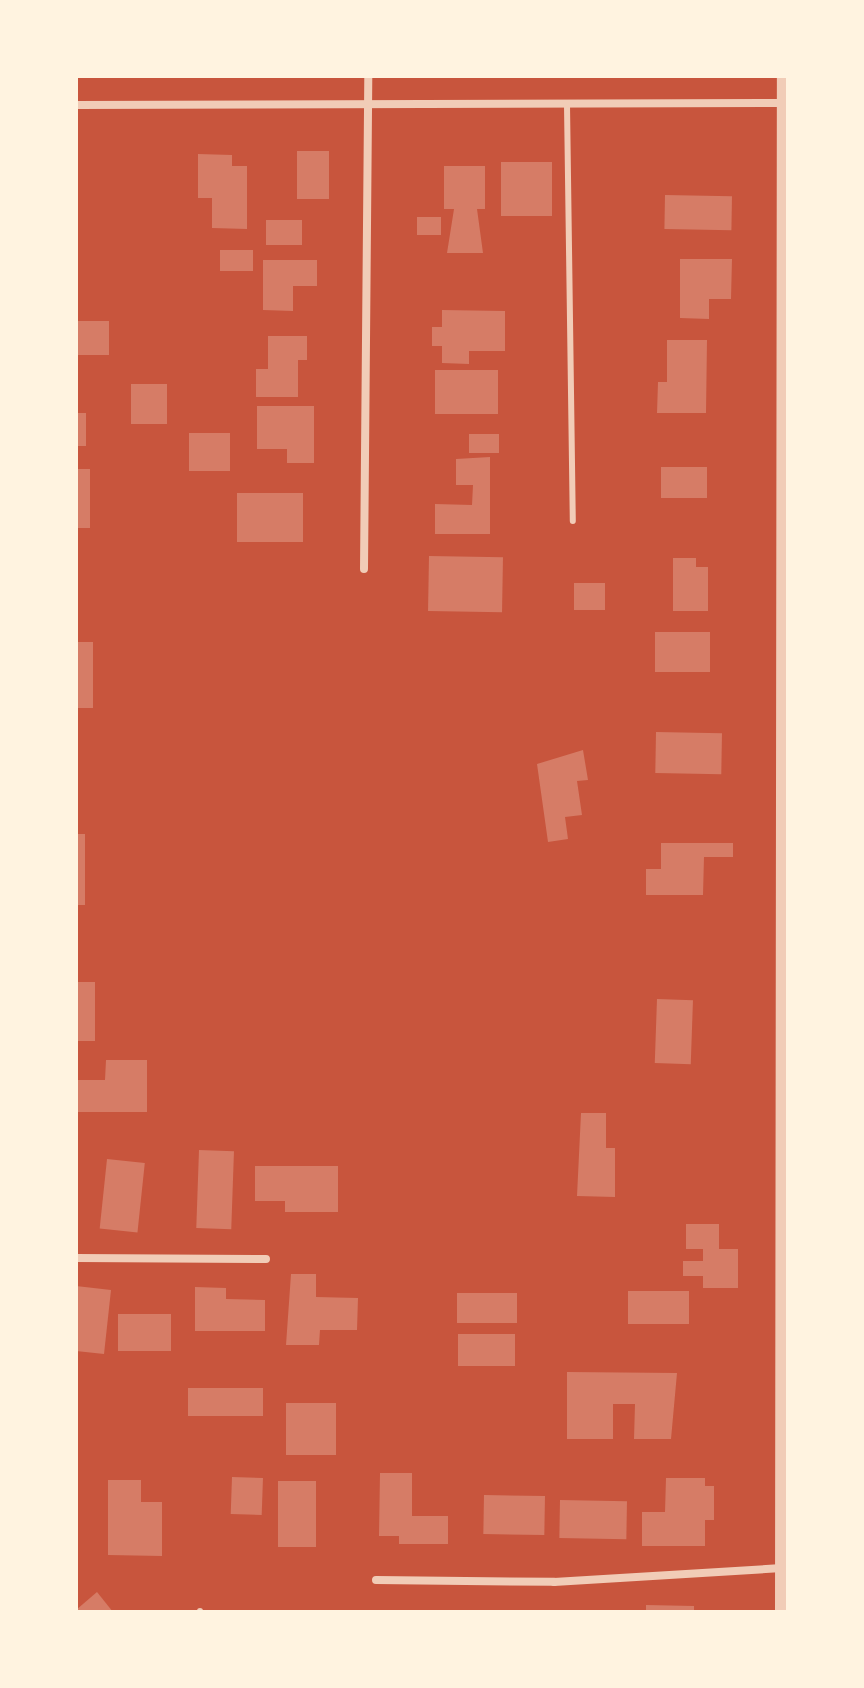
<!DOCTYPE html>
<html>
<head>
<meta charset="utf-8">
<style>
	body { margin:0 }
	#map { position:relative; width:864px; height:1688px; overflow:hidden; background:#c8553d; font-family:"Alegreya Sans",sans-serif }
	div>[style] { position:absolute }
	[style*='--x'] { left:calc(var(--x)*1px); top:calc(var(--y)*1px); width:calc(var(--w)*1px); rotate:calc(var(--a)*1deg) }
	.building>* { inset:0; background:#d67c66; transform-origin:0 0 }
	.service>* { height:6px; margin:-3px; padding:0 3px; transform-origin:3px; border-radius:3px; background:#f1ccb7 }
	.minor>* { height:8px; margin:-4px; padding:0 4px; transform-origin:4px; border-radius:4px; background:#f1ccb7 }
	.tertiary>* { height:14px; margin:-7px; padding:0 7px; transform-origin:7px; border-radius:7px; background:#f1ccb7 }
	span { translate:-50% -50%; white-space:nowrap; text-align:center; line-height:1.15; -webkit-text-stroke:7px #fff3e0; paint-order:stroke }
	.frame { position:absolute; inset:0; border:78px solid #fff3e0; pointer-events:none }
</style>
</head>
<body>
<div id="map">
	<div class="building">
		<i style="left:297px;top:151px;width:32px;height:48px"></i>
		<i style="clip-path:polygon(198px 154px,232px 155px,232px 166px,247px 166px,247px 229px,212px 228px,212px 198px,198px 198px)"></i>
		<i style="left:501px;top:162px;width:51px;height:54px"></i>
		<i style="clip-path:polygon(444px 166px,485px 166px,485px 209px,477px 209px,483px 253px,447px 253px,454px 209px,444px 209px)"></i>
		<i style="left:665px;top:195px;width:67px;height:34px;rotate:1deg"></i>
		<i style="left:417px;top:217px;width:24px;height:18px"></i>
		<i style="left:266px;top:220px;width:36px;height:25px"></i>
		<i style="left:220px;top:250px;width:33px;height:21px"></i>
		<i style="clip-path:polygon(680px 259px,732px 259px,731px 299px,709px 299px,709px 319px,680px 318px)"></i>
		<i style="clip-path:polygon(263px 260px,317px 260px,317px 286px,293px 286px,293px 311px,263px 310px)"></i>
		<i style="clip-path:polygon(442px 310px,505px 311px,505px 351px,469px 351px,469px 364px,442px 363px,442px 346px,432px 346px,432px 327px,442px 327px)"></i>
		<i style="left:76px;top:321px;width:33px;height:34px"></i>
		<i style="clip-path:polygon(268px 336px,307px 336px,307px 360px,298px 360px,298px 397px,256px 397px,256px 369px,268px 369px)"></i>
		<i style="clip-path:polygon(667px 340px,707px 340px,706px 413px,657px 413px,658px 382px,667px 382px)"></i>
		<i style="left:435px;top:370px;width:63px;height:44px"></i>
		<i style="left:131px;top:384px;width:36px;height:40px"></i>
		<i style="clip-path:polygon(257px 406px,314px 406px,314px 463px,287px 463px,287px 449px,257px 449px)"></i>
		<i style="left:76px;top:413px;width:10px;height:33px"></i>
		<i style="left:189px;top:433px;width:41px;height:38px"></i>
		<i style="left:469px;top:434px;width:30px;height:19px"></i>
		<i style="clip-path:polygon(490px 457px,490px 534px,435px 534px,435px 504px,472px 505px,473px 485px,456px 485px,456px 459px)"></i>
		<i style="left:661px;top:467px;width:46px;height:31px"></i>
		<i style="left:76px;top:469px;width:14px;height:59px"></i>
		<i style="left:237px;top:493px;width:66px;height:49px"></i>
		<i style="left:429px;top:556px;width:74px;height:55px;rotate:1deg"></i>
		<i style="clip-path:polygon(673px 558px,696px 558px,696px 567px,708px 567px,708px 611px,673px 611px)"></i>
		<i style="left:574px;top:583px;width:31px;height:27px"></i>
		<i style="left:655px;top:632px;width:55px;height:40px"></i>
		<i style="left:76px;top:642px;width:17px;height:66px"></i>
		<i style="left:656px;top:732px;width:66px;height:41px;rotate:1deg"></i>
		<i style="clip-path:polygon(583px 750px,588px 780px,577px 781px,582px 815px,565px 817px,568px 839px,548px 842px,537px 764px)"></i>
		<i style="left:76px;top:834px;width:9px;height:71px"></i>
		<i style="clip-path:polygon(661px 843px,733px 843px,733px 857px,704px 857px,703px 895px,646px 895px,646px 869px,661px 869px)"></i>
		<i style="left:76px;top:982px;width:19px;height:59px"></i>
		<i style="left:657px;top:999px;width:36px;height:64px;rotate:2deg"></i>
		<i style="clip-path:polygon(106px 1060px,147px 1060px,147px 1112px,76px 1112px,76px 1080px,105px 1080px)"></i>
		<i style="clip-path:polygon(581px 1113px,606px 1113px,606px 1148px,615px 1148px,615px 1197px,577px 1196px)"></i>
		<i style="left:199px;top:1150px;width:35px;height:78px;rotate:2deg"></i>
		<i style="left:107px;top:1159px;width:38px;height:70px;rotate:6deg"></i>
		<i style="clip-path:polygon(255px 1166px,338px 1166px,338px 1212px,285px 1212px,285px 1201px,255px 1201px)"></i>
		<i style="clip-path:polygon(686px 1224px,719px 1224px,719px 1249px,738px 1249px,738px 1288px,703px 1288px,703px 1276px,683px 1276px,683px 1261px,703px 1261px,703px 1249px,686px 1249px)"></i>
		<i style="clip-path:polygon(291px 1274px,316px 1274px,316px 1297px,358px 1298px,357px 1330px,320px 1330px,319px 1345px,286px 1345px)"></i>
		<i style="clip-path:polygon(76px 1286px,111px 1290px,104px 1354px,76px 1351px)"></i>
		<i style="clip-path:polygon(195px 1287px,226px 1288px,226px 1299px,265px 1300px,265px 1331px,195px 1331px)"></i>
		<i style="left:628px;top:1291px;width:61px;height:33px"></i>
		<i style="left:457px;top:1293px;width:60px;height:30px"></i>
		<i style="left:118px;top:1314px;width:53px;height:37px"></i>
		<i style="left:458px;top:1334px;width:57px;height:32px"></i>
		<i style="clip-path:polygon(567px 1372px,677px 1373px,671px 1439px,634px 1439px,635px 1404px,613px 1404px,613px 1439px,567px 1439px)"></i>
		<i style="left:188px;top:1388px;width:75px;height:28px"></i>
		<i style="left:286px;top:1403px;width:50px;height:52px"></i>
		<i style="clip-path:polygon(380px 1473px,412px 1473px,412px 1516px,448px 1516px,448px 1544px,399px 1544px,399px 1536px,379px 1536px)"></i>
		<i style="left:232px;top:1477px;width:31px;height:37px;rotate:2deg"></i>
		<i style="clip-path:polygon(666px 1478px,705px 1478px,705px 1486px,714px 1486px,714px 1520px,705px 1520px,705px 1546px,642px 1546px,642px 1512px,665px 1512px)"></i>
		<i style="clip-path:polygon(108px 1480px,141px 1480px,141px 1502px,162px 1502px,162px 1556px,108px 1555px)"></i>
		<i style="left:278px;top:1481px;width:38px;height:66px"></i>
		<i style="left:484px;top:1495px;width:61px;height:39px;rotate:1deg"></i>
		<i style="left:560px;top:1500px;width:67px;height:38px;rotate:1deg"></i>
		<i style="clip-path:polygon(97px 1592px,113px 1612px,76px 1612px,76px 1610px)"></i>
		<i style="clip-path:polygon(646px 1605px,694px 1606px,694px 1612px,646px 1612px)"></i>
	</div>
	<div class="service">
		<i style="--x:567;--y:105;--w:416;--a:89.2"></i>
		<i style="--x:200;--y:1612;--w:1;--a:-90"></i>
	</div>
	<div class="minor">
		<i style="--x:76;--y:105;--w:708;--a:-0.16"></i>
		<i style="--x:364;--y:569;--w:493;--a:-89.5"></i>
		<i style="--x:76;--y:1258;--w:190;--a:0.3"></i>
		<i style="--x:376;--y:1580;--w:178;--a:0.6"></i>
		<i style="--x:554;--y:1582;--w:228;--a:-3.5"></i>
	</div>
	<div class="tertiary">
		<i style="--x:782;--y:1612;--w:1536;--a:-89.93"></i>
	</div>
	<div class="frame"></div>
</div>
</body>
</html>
